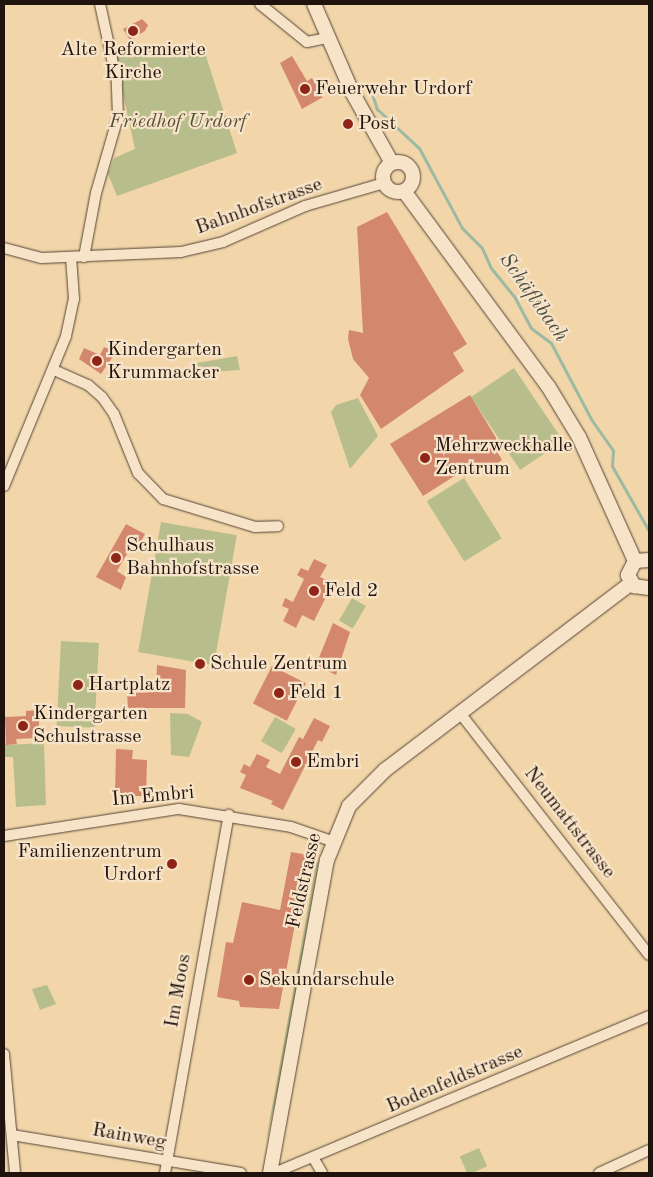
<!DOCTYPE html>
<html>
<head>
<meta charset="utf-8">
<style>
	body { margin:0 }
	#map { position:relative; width:653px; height:1177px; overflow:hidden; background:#f2d6aa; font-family:"Old Standard TT",serif }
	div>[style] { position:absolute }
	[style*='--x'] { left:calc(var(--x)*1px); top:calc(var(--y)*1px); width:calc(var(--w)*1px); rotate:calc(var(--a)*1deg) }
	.green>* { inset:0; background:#b7be8b; transform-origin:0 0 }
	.stream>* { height:3px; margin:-1.5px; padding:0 1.5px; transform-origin:1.5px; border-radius:1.5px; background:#9cbaa3 }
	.building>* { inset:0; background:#d3886e; transform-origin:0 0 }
	.roads { filter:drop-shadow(0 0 1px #544434) drop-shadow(0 0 1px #544434) }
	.minor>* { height:10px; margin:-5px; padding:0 5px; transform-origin:5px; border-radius:5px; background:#f7e4c8 }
	.secondary>* { height:14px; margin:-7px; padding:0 7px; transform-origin:7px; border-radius:7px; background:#f7e4c8 }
	.secondary>.ring { margin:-7px; padding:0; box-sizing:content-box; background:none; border:14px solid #f7e4c8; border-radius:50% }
	.dots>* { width:14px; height:14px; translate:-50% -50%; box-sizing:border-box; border:2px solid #f7e4c8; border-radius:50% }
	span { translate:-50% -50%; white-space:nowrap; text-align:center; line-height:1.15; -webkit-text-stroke:4.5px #f7e4c8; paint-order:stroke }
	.poi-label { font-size:20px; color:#20130d }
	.left { translate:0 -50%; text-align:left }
	.right { translate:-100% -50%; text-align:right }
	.park-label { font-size:20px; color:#554f39; font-style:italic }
	.street-label { font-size:20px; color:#20130d }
	.water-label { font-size:21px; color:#4b4d42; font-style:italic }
	.frame { position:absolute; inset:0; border:5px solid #20130d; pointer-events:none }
</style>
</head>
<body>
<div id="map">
	<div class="green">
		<i style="clip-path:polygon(160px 45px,164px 55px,190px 46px,194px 57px,205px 53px,237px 153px,117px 196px,108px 174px,114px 158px,135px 149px,115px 58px)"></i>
		<i style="clip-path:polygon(237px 356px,240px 370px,210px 372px,199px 369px,197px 363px)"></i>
		<i style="left:514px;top:368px;width:88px;height:52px;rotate:56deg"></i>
		<i style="clip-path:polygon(358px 398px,378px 436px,350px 469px,331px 412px,336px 405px)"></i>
		<i style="left:464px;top:478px;width:71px;height:44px;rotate:58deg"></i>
		<i style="left:161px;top:522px;width:77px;height:132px;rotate:10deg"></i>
		<i style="left:352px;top:598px;width:16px;height:26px;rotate:30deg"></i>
		<i style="left:61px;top:641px;width:38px;height:85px;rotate:3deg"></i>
		<i style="clip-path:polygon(170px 713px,188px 714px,202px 722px,189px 757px,171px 755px)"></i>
		<i style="left:275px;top:717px;width:24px;height:28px;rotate:30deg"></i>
		<i style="clip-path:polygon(4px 738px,6px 745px,44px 743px,46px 805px,16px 807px,13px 757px,4px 757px)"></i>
		<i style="clip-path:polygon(319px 861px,278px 1090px,266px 1141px,316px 863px)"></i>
		<i style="clip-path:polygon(47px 985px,56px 1004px,40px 1010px,32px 989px)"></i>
		<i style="left:479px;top:1148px;width:20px;height:21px;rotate:66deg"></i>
	</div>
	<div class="stream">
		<i style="--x:372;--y:94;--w:16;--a:72"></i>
		<i style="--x:377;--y:109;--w:57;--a:42.9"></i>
		<i style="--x:419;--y:148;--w:91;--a:61.7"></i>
		<i style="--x:462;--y:228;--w:28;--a:45"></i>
		<i style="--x:482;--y:248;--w:22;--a:66"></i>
		<i style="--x:491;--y:268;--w:38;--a:51"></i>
		<i style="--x:515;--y:298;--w:34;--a:62"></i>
		<i style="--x:531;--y:328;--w:25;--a:37"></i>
		<i style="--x:551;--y:343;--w:86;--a:62.2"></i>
		<i style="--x:591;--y:419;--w:39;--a:55"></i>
		<i style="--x:613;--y:451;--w:15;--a:94"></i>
		<i style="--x:612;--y:466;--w:75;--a:60.4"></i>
	</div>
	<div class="building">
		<i style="clip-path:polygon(142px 19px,148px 25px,145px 31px,130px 40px,123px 29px)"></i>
		<i style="clip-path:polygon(292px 56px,307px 81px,312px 78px,323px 97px,302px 109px,280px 63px)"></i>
		<i style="clip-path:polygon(387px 212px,467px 344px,453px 353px,464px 371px,381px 429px,360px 395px,369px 378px,353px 359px,348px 339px,349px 330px,363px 333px,357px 227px)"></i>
		<i style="clip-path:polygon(104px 347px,116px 352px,101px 374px,79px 359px,84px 348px,100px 355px)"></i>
		<i style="clip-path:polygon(470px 395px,501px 446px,497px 451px,502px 460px,489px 469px,486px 463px,464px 477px,461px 472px,423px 496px,390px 444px)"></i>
		<i style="clip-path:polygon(126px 524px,145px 534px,139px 545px,134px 542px,117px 571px,126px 577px,121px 590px,96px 577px)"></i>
		<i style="clip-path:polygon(314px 559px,327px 565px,320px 577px,333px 583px,314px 621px,302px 615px,296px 628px,283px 621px,289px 609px,282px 606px,285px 598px,293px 602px,304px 579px,297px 575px,301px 568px,308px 571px)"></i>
		<i style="clip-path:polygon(333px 623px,350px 632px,336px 675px,316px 665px)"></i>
		<i style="clip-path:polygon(157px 665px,186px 670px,185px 708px,128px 708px,127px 693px,156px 692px)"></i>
		<i style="left:272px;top:666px;width:38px;height:42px;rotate:27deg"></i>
		<i style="clip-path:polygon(40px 710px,38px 738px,16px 739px,17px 744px,6px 745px,5px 717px,26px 716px,26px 711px)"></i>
		<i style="clip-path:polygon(314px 718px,330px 726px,322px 742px,318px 740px,283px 810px,271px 804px,273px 801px,240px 788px,246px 775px,240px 772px,244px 764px,250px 767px,257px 754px,270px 760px,266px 767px,280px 774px,299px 737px,303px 739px)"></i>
		<i style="clip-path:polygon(116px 749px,133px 750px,132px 759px,147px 760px,146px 796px,115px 796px)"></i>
		<i style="clip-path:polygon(291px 852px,308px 855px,279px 1009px,240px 1007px,239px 1001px,217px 997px,226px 942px,233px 943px,242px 902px,280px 910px)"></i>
	</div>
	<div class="roads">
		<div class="minor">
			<i style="--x:260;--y:4;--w:60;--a:39"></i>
			<i style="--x:307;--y:42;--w:20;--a:-11"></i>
			<i style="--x:4;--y:248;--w:39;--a:15"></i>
			<i style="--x:42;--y:258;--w:139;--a:-2.5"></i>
			<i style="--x:181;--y:252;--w:43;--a:-13.4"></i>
			<i style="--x:223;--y:242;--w:90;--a:-23.7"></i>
			<i style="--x:305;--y:206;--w:82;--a:-16.2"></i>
			<i style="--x:84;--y:257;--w:65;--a:-79.4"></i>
			<i style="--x:96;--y:193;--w:79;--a:-73.9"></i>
			<i style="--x:118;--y:117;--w:35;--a:-92"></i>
			<i style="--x:117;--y:82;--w:80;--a:-102.3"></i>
			<i style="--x:54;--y:370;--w:37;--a:24"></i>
			<i style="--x:88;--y:385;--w:18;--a:41"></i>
			<i style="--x:102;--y:397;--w:21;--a:55"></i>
			<i style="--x:114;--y:414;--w:64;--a:67.9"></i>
			<i style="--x:138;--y:473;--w:36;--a:46"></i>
			<i style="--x:163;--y:499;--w:96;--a:16.9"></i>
			<i style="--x:255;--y:527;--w:23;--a:-2"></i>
			<i style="--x:4;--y:486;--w:162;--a:-67.5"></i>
			<i style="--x:66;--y:336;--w:38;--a:-78"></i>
			<i style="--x:74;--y:299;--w:42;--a:-94.1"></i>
			<i style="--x:460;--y:713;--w:307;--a:52"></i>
			<i style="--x:4;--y:836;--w:177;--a:-8.8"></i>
			<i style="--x:179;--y:809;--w:113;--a:9.1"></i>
			<i style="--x:291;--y:827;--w:43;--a:18.9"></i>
			<i style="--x:4;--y:1054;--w:120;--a:84.7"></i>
			<i style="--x:12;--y:1135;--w:232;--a:9.4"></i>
			<i style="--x:314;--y:1159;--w:16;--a:60"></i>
			<i style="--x:165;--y:1173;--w:364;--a:-79.9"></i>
			<i style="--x:274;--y:1173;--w:407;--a:-22.7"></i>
			<i style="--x:599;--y:1173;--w:55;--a:-24.7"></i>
		</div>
		<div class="secondary">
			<i style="--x:314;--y:4;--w:96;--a:66.6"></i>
			<i style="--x:352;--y:92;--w:81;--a:60.6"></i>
			<i class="ring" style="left:383px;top:162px;width:16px;height:16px"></i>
			<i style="--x:404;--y:191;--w:242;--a:53.6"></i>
			<i style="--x:548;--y:386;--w:60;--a:58.7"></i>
			<i style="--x:579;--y:437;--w:136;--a:65.7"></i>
			<i style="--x:649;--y:560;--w:14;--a:176"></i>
			<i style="--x:635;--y:561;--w:16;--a:117"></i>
			<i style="--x:628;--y:575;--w:13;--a:61"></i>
			<i style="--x:634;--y:586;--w:15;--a:8"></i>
			<i style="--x:270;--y:1173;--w:318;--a:-79.7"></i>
			<i style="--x:327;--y:860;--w:58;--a:-67.8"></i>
			<i style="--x:349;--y:806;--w:51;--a:-45"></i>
			<i style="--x:385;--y:770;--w:309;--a:-37.2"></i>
		</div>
	</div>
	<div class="dots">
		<i style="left:133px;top:31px;background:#8f2418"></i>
		<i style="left:305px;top:89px;background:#8f2418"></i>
		<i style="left:348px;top:124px;background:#8f2418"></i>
		<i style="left:97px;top:361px;background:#8f2418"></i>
		<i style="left:425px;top:458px;background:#8f2418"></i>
		<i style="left:116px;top:558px;background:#8f2418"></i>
		<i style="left:314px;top:591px;background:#8f2418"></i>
		<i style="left:200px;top:664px;background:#8f2418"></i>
		<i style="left:78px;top:685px;background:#8f2418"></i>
		<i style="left:279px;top:693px;background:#8f2418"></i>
		<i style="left:23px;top:726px;background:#8f2418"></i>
		<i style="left:296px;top:762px;background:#8f2418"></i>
		<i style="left:172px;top:864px;background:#8f2418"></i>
		<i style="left:249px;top:980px;background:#8f2418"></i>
	</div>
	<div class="poi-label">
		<span style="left:133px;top:62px">Alte Reformierte<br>Kirche</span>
		<span class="left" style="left:315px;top:89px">Feuerwehr Urdorf</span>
		<span class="left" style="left:358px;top:124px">Post</span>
		<span class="left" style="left:107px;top:362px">Kindergarten<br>Krummacker</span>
		<span class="left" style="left:435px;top:458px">Mehrzweckhalle<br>Zentrum</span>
		<span class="left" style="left:126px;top:558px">Schulhaus<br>Bahnhofstrasse</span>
		<span class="left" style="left:324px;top:591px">Feld 2</span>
		<span class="left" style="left:210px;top:664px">Schule Zentrum</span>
		<span class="left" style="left:88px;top:685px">Hartplatz</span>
		<span class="left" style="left:289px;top:693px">Feld 1</span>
		<span class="left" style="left:33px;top:726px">Kindergarten<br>Schulstrasse</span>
		<span class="left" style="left:306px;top:762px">Embri</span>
		<span class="right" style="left:162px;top:864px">Familienzentrum<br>Urdorf</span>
		<span class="left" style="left:259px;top:980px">Sekundarschule</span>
	</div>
	<div class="park-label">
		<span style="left:178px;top:122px">Friedhof Urdorf</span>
	</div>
	<div class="street-label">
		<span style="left:259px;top:207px;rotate:-20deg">Bahnhofstrasse</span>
		<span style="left:153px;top:797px;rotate:-5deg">Im Embri</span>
		<span style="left:569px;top:823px;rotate:52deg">Neumattstrasse</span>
		<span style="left:305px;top:881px;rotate:-77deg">Feldstrasse</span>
		<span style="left:179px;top:991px;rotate:-80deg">Im Moos</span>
		<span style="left:455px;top:1080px;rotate:-23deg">Bodenfeldstrasse</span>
		<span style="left:129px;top:1137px;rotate:10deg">Rainweg</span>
	</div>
	<div class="water-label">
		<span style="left:533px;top:298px;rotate:55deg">Schäflibach</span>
	</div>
	<div class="frame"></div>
</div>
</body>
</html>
